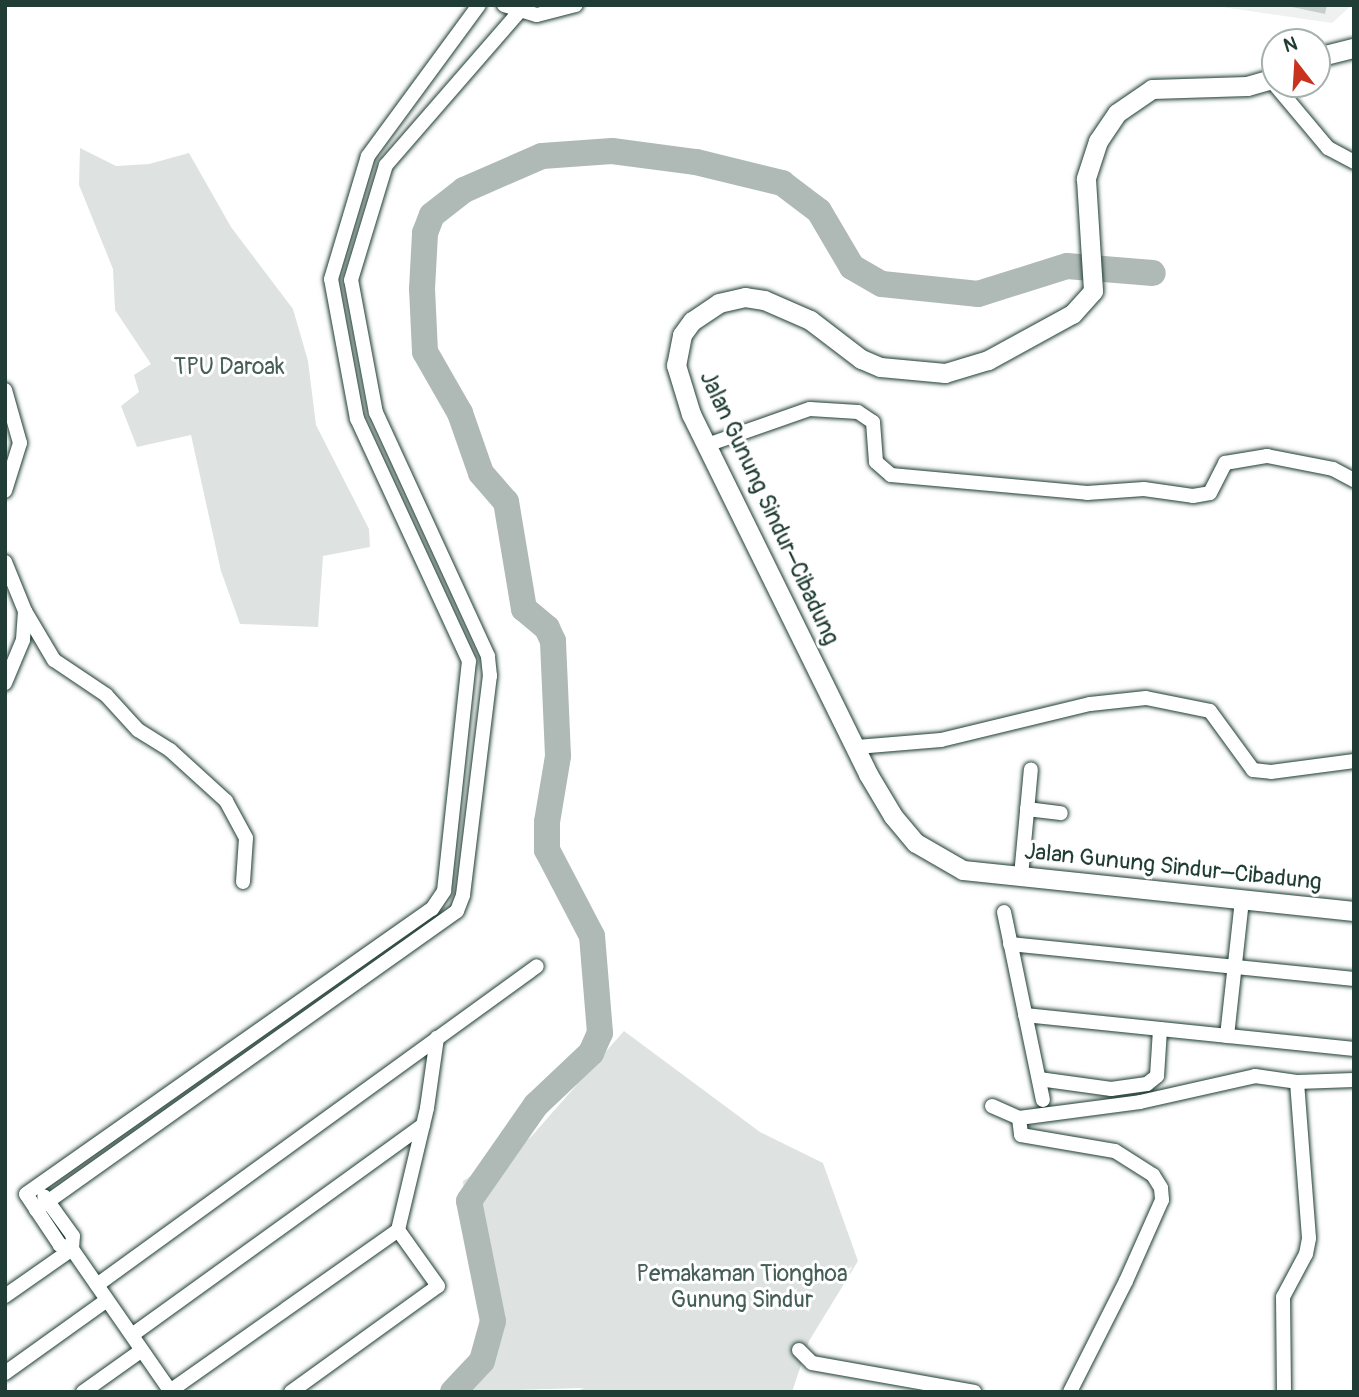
<!DOCTYPE html>
<html>
<head>
<meta charset="utf-8">
<style>
	body { margin:0 }
	#map { position:relative; width:1359px; height:1397px; overflow:hidden; background:#fff; font-family:Pangolin,sans-serif }
	div>[style] { position:absolute }
	[style*='--x'] { left:calc(var(--x)*1px); top:calc(var(--y)*1px); width:calc(var(--w)*1px); rotate:calc(var(--a)*1deg) }
	.built>* { inset:0; background:#eef1f0 }
	.green>* { inset:0; background:#dee3e2 }
	.river>* { height:26px; margin:-13px; padding:0 13px; transform-origin:13px; border-radius:13px; background:#afbab7 }
	.building>* { inset:0; background:#c7cfcc }
	.roads { filter:drop-shadow(0 0 2px #1f3d34) drop-shadow(0 0 2px #1f3d34) }
	.street>* { height:14px; margin:-7px; padding:0 7px; transform-origin:7px; border-radius:7px; background:#fff }
	.secondary>* { height:19px; margin:-9.5px; padding:0 9.5px; transform-origin:9.5px; border-radius:9.5px; background:#fff }
	span { translate:-50% -50%; white-space:nowrap; text-align:center; line-height:1.15; -webkit-text-stroke:6px #fff; paint-order:stroke }
	.park-label { font-size:23px; color:#455e57 }
	.street-label { font-size:23px; color:#1f3d34 }
	.frame { position:absolute; inset:0; border:7px solid #1f3d34; pointer-events:none }
	.north { position:absolute; left:1261px; top:28px; width:70px; height:70px; box-sizing:border-box; background:#fff; border:2px solid #a5b1ae; border-radius:50%; rotate:343deg; font-size:19px; font-weight:700; line-height:28px; text-align:center; color:#1f3d34 }
	.north::after { content:''; display:block; margin:auto; width:24px; height:32px; background:#c8321e; clip-path:polygon(50% 0,100% 100%,50% 72%,0 100%) }
</style>
</head>
<body>
<div id="map">
	<div class="built">
		<i style="clip-path:polygon(1208px 5px,1352px 5px,1332px 23px)"></i>
	</div>
	<div class="green">
		<i style="clip-path:polygon(80px 148px,116px 166px,149px 164px,189px 153px,231px 227px,293px 309px,308px 361px,316px 425px,369px 529px,370px 547px,323px 556px,318px 627px,240px 624px,221px 571px,191px 435px,137px 447px,121px 406px,139px 392px,134px 375px,151px 364px,115px 310px,113px 269px,79px 185px)"></i>
		<i style="clip-path:polygon(624px 1031px,760px 1132px,823px 1163px,858px 1261px,809px 1341px,792px 1392px,574px 1392px,584px 1388px,442px 1392px,467px 1377px,500px 1342px,500px 1307px,468px 1239px,463px 1181px,530px 1138px)"></i>
	</div>
	<div class="river">
		<i style="--x:453;--y:1392;--w:42;--a:-46.9"></i>
		<i style="--x:482;--y:1361;--w:41;--a:-74.6"></i>
		<i style="--x:493;--y:1321;--w:122;--a:-101.3"></i>
		<i style="--x:469;--y:1201;--w:117;--a:-55.1"></i>
		<i style="--x:536;--y:1105;--w:76;--a:-43.4"></i>
		<i style="--x:591;--y:1053;--w:22;--a:-66"></i>
		<i style="--x:600;--y:1033;--w:97;--a:-94.7"></i>
		<i style="--x:592;--y:936;--w:97;--a:-117.6"></i>
		<i style="--x:547;--y:850;--w:28;--a:-90"></i>
		<i style="--x:547;--y:822;--w:67;--a:-80.5"></i>
		<i style="--x:558;--y:756;--w:115;--a:-92.5"></i>
		<i style="--x:553;--y:641;--w:14;--a:-115"></i>
		<i style="--x:547;--y:628;--w:30;--a:-140"></i>
		<i style="--x:524;--y:609;--w:109;--a:-99.5"></i>
		<i style="--x:506;--y:502;--w:38;--a:-131"></i>
		<i style="--x:481;--y:473;--w:64;--a:-109.3"></i>
		<i style="--x:460;--y:413;--w:70;--a:-119.8"></i>
		<i style="--x:425;--y:352;--w:63;--a:-92.7"></i>
		<i style="--x:422;--y:289;--w:56;--a:-86.9"></i>
		<i style="--x:425;--y:233;--w:19;--a:-69"></i>
		<i style="--x:432;--y:215;--w:41;--a:-38"></i>
		<i style="--x:464;--y:190;--w:85;--a:-23.6"></i>
		<i style="--x:542;--y:156;--w:70;--a:-4.1"></i>
		<i style="--x:612;--y:151;--w:85;--a:7.5"></i>
		<i style="--x:696;--y:162;--w:89;--a:13.7"></i>
		<i style="--x:782;--y:183;--w:46;--a:37.1"></i>
		<i style="--x:819;--y:211;--w:65;--a:59.5"></i>
		<i style="--x:852;--y:267;--w:34;--a:30"></i>
		<i style="--x:882;--y:284;--w:97;--a:5.9"></i>
		<i style="--x:978;--y:294;--w:93;--a:-17.5"></i>
		<i style="--x:1067;--y:266;--w:86;--a:4.7"></i>
	</div>
	<div class="building">
		<i style="clip-path:polygon(1283px 5px,1327px 5px,1325px 14px)"></i>
	</div>
	<div class="roads">
		<div class="street">
			<i style="--x:504;--y:5;--w:34;--a:17"></i>
			<i style="--x:537;--y:15;--w:40;--a:-14.4"></i>
			<i style="--x:1271;--y:80;--w:89;--a:50"></i>
			<i style="--x:1328;--y:148;--w:30;--a:28"></i>
			<i style="--x:5;--y:390;--w:55;--a:74.2"></i>
			<i style="--x:20;--y:443;--w:50;--a:107.4"></i>
			<i style="--x:707;--y:445;--w:109;--a:-19.3"></i>
			<i style="--x:810;--y:409;--w:48;--a:3.6"></i>
			<i style="--x:858;--y:412;--w:18;--a:34"></i>
			<i style="--x:873;--y:422;--w:40;--a:85.7"></i>
			<i style="--x:876;--y:462;--w:20;--a:41"></i>
			<i style="--x:891;--y:475;--w:197;--a:5.2"></i>
			<i style="--x:1087;--y:493;--w:57;--a:-4"></i>
			<i style="--x:1144;--y:489;--w:49;--a:8.1"></i>
			<i style="--x:1193;--y:496;--w:17;--a:-10"></i>
			<i style="--x:1210;--y:493;--w:34;--a:-63"></i>
			<i style="--x:1225;--y:463;--w:43;--a:-9.5"></i>
			<i style="--x:1267;--y:456;--w:67;--a:11.1"></i>
			<i style="--x:1333;--y:469;--w:24;--a:28"></i>
			<i style="--x:5;--y:562;--w:53;--a:67.8"></i>
			<i style="--x:25;--y:611;--w:29;--a:94"></i>
			<i style="--x:23;--y:640;--w:47;--a:112.7"></i>
			<i style="--x:25;--y:611;--w:57;--a:59.4"></i>
			<i style="--x:54;--y:660;--w:63;--a:33.9"></i>
			<i style="--x:106;--y:695;--w:47;--a:47.6"></i>
			<i style="--x:138;--y:730;--w:38;--a:32"></i>
			<i style="--x:170;--y:750;--w:76;--a:42.3"></i>
			<i style="--x:226;--y:801;--w:42;--a:61.6"></i>
			<i style="--x:246;--y:838;--w:44;--a:93.9"></i>
			<i style="--x:857;--y:747;--w:84;--a:-4.8"></i>
			<i style="--x:941;--y:740;--w:153;--a:-13.6"></i>
			<i style="--x:1090;--y:704;--w:56;--a:-6.1"></i>
			<i style="--x:1146;--y:698;--w:65;--a:11.5"></i>
			<i style="--x:1210;--y:711;--w:73;--a:53.9"></i>
			<i style="--x:1253;--y:770;--w:18;--a:6"></i>
			<i style="--x:1271;--y:772;--w:84;--a:-7.5"></i>
			<i style="--x:1027;--y:809;--w:34;--a:7"></i>
			<i style="--x:1021;--y:876;--w:107;--a:-84.7"></i>
			<i style="--x:1004;--y:912;--w:192;--a:78.3"></i>
			<i style="--x:1010;--y:944;--w:346;--a:5.8"></i>
			<i style="--x:1025;--y:1015;--w:331;--a:5.9"></i>
			<i style="--x:1227;--y:1036;--w:137;--a:-83.7"></i>
			<i style="--x:1039;--y:1079;--w:73;--a:7.9"></i>
			<i style="--x:1111;--y:1089;--w:36;--a:-8"></i>
			<i style="--x:1147;--y:1084;--w:13;--a:-39"></i>
			<i style="--x:1157;--y:1076;--w:47;--a:-86.3"></i>
			<i style="--x:992;--y:1106;--w:30;--a:24"></i>
			<i style="--x:1019;--y:1118;--w:122;--a:-7.5"></i>
			<i style="--x:1140;--y:1102;--w:118;--a:-12.7"></i>
			<i style="--x:1255;--y:1076;--w:42;--a:8.1"></i>
			<i style="--x:1297;--y:1082;--w:57;--a:-2"></i>
			<i style="--x:1019;--y:1118;--w:17;--a:83"></i>
			<i style="--x:1021;--y:1135;--w:95;--a:9.7"></i>
			<i style="--x:1115;--y:1151;--w:45;--a:32.3"></i>
			<i style="--x:1153;--y:1175;--w:15;--a:58"></i>
			<i style="--x:1161;--y:1188;--w:12;--a:85"></i>
			<i style="--x:1162;--y:1200;--w:89;--a:114"></i>
			<i style="--x:1126;--y:1281;--w:124;--a:116.8"></i>
			<i style="--x:36;--y:1210;--w:516;--a:-35.38"></i>
			<i style="--x:457;--y:911;--w:17;--a:-69"></i>
			<i style="--x:463;--y:895;--w:221;--a:-83"></i>
			<i style="--x:490;--y:676;--w:20;--a:-96"></i>
			<i style="--x:488;--y:656;--w:268;--a:-114.7"></i>
			<i style="--x:376;--y:413;--w:135;--a:-100.6"></i>
			<i style="--x:351;--y:280;--w:120;--a:-73.1"></i>
			<i style="--x:386;--y:165;--w:203;--a:-49"></i>
			<i style="--x:97;--y:1285;--w:543;--a:-35.94"></i>
			<i style="--x:5;--y:1296;--w:82;--a:-35"></i>
			<i style="--x:72;--y:1249;--w:13;--a:-86"></i>
			<i style="--x:73;--y:1236;--w:49;--a:-125.9"></i>
			<i style="--x:132;--y:1335;--w:359;--a:-35.8"></i>
			<i style="--x:799;--y:1350;--w:18;--a:45"></i>
			<i style="--x:812;--y:1363;--w:165;--a:10.1"></i>
			<i style="--x:5;--y:1373;--w:125;--a:-35.6"></i>
			<i style="--x:170;--y:1391;--w:279;--a:-35.2"></i>
			<i style="--x:83;--y:1392;--w:72;--a:-35.4"></i>
			<i style="--x:171;--y:1392;--w:174;--a:-124.7"></i>
			<i style="--x:72;--y:1249;--w:13;--a:-162"></i>
			<i style="--x:60;--y:1245;--w:61;--a:-123.7"></i>
			<i style="--x:26;--y:1194;--w:496;--a:-35.1"></i>
			<i style="--x:432;--y:909;--w:22;--a:-56"></i>
			<i style="--x:444;--y:891;--w:231;--a:-83.8"></i>
			<i style="--x:469;--y:661;--w:267;--a:-114.8"></i>
			<i style="--x:357;--y:419;--w:142;--a:-100.5"></i>
			<i style="--x:331;--y:279;--w:128;--a:-73.3"></i>
			<i style="--x:368;--y:156;--w:187;--a:-53.7"></i>
			<i style="--x:291;--y:1392;--w:181;--a:-35.8"></i>
			<i style="--x:438;--y:1286;--w:69;--a:-125.5"></i>
			<i style="--x:398;--y:1230;--w:125;--a:-76.6"></i>
			<i style="--x:427;--y:1108;--w:71;--a:-81.9"></i>
			<i style="--x:1284;--y:1392;--w:95;--a:-90.6"></i>
			<i style="--x:1283;--y:1297;--w:49;--a:-61.9"></i>
			<i style="--x:1306;--y:1254;--w:16;--a:-79"></i>
			<i style="--x:1309;--y:1238;--w:156;--a:-94.4"></i>
		</div>
		<div class="secondary">
			<i style="--x:1317;--y:57;--w:38;--a:-14"></i>
			<i style="--x:1275;--y:78;--w:29;--a:164"></i>
			<i style="--x:1247;--y:86;--w:95;--a:178.2"></i>
			<i style="--x:1152;--y:89;--w:42;--a:145.6"></i>
			<i style="--x:1117;--y:113;--w:34;--a:124"></i>
			<i style="--x:1098;--y:141;--w:40;--a:108"></i>
			<i style="--x:1086;--y:179;--w:112;--a:86.4"></i>
			<i style="--x:1093;--y:291;--w:31;--a:132"></i>
			<i style="--x:1072;--y:314;--w:96;--a:151.3"></i>
			<i style="--x:988;--y:360;--w:45;--a:163.2"></i>
			<i style="--x:945;--y:373;--w:65;--a:-174.7"></i>
			<i style="--x:880;--y:367;--w:21;--a:-157"></i>
			<i style="--x:861;--y:359;--w:64;--a:-142.6"></i>
			<i style="--x:810;--y:320;--w:50;--a:-156.5"></i>
			<i style="--x:764;--y:300;--w:19;--a:-171"></i>
			<i style="--x:745;--y:297;--w:27;--a:167"></i>
			<i style="--x:719;--y:303;--w:32;--a:146"></i>
			<i style="--x:692;--y:321;--w:17;--a:126"></i>
			<i style="--x:682;--y:335;--w:31;--a:101"></i>
			<i style="--x:676;--y:365;--w:51;--a:73"></i>
			<i style="--x:691;--y:414;--w:401;--a:63.8"></i>
			<i style="--x:868;--y:774;--w:49;--a:59.2"></i>
			<i style="--x:893;--y:816;--w:35;--a:50"></i>
			<i style="--x:916;--y:843;--w:54;--a:29.9"></i>
			<i style="--x:963;--y:870;--w:393;--a:6"></i>
		</div>
	</div>
	<div class="park-label">
		<span style="left:229px;top:367px">TPU Daroak</span>
		<span style="left:742px;top:1287px">Pemakaman Tionghoa<br>Gunung Sindur</span>
	</div>
	<div class="street-label">
		<span style="left:769px;top:508px;rotate:65deg">Jalan Gunung Sindur–Cibadung</span>
		<span style="left:1173px;top:867px;rotate:6deg">Jalan Gunung Sindur–Cibadung</span>
	</div>
	<div class="frame"></div>
	<div class="north">N</div>
</div>
</body>
</html>
